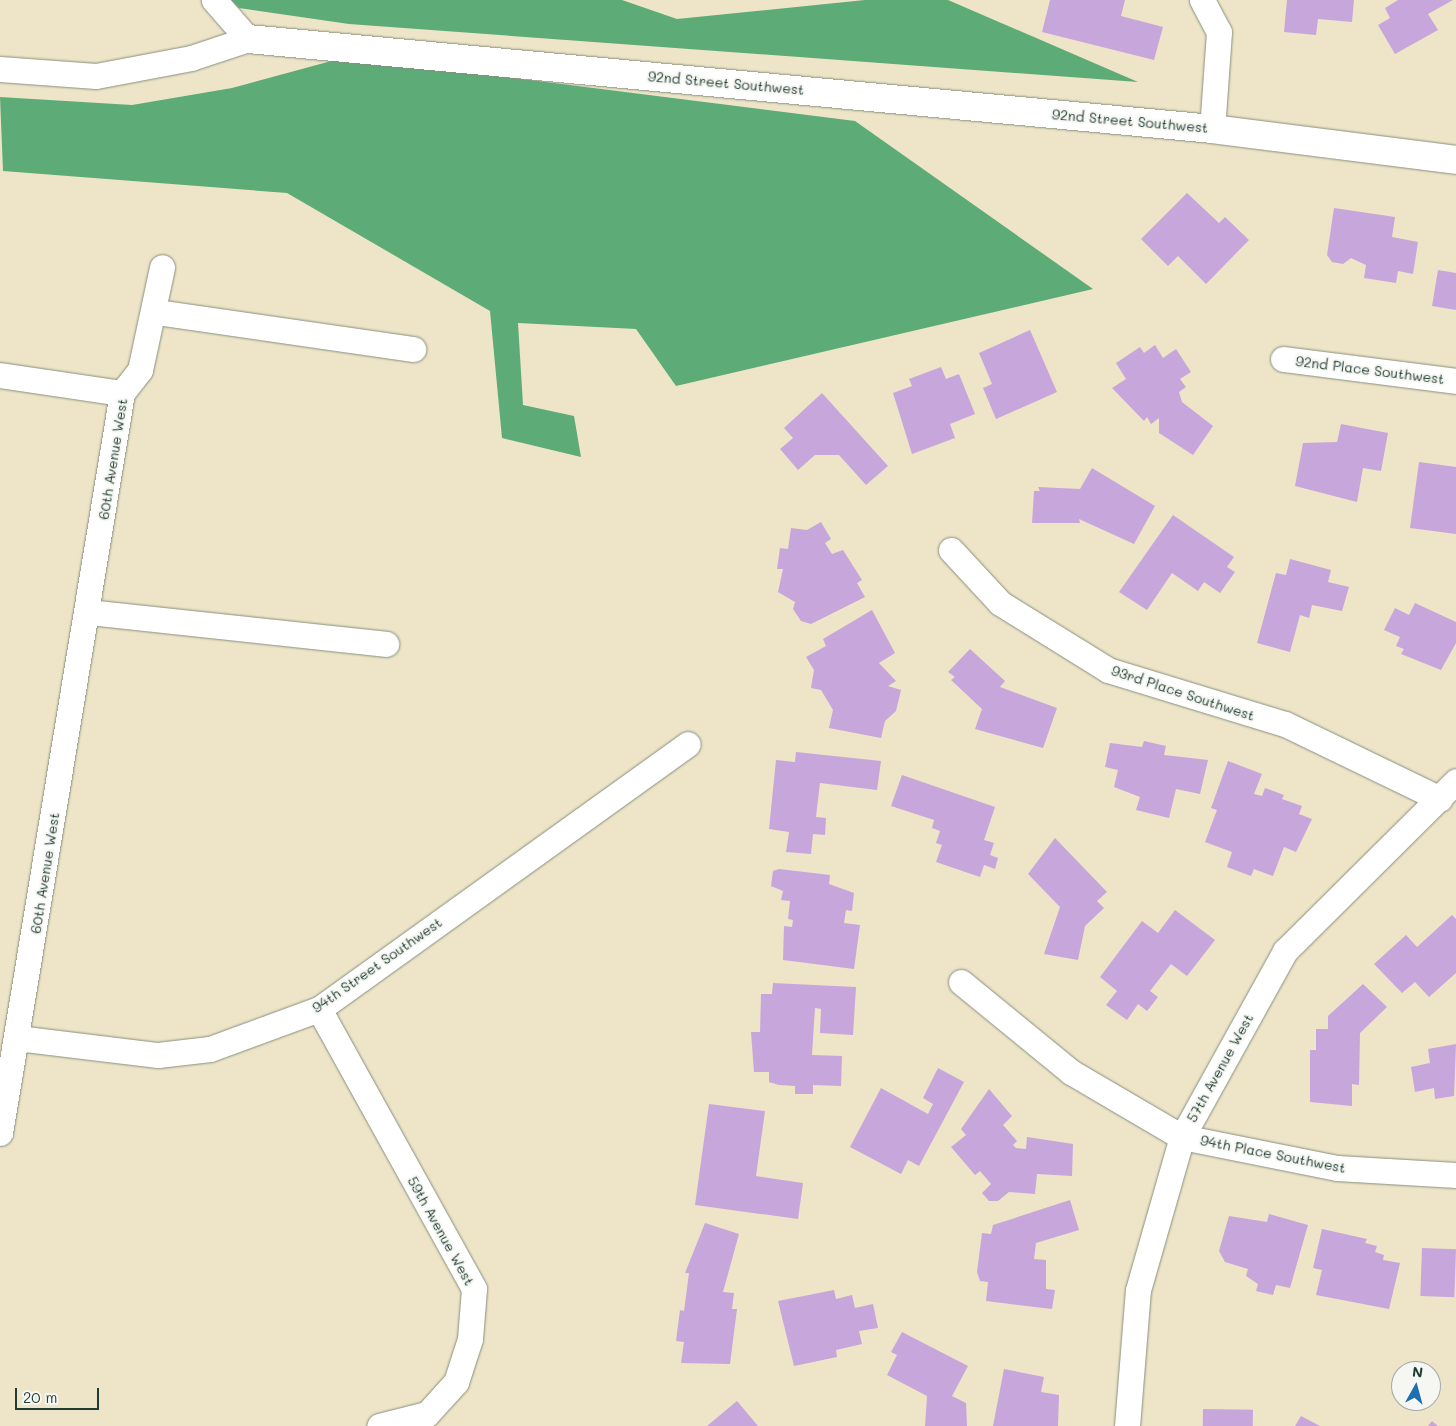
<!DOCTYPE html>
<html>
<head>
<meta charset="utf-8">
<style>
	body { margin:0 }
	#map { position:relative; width:1456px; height:1426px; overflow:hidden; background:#eee4c8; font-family:Mali,sans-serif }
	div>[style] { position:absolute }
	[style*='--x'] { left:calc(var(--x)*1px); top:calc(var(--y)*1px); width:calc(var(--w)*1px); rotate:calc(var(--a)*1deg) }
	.forest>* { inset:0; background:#5dac78 }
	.building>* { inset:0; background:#c7a6dc; transform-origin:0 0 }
	.roads { filter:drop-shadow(0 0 1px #86907e) drop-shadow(0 0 1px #86907e) }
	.street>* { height:25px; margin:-12.5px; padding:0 12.5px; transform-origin:12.5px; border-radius:12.5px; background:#fff }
	.secondary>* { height:28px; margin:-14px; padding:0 14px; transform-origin:14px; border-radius:14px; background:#fff }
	span { translate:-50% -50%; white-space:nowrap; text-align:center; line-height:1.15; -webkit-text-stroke:4px #f6f6f2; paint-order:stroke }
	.street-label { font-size:14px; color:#1f3d34 }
	.north { position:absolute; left:1391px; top:1361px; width:50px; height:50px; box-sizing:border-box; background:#f6f6f2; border:1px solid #a0aca6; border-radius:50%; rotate:7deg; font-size:14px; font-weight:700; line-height:20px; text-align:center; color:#1f3d34 }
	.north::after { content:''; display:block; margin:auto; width:18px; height:22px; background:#1f6fb2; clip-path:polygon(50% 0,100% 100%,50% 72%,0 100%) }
	.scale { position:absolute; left:15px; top:1388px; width:84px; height:22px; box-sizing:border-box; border:2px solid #1f3d34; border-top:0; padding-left:6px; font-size:15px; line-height:18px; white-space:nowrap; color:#1f3d34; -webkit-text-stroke:4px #f6f6f2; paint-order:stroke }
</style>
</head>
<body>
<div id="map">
	<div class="forest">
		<i style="clip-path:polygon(231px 0,622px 0,677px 19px,865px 0,948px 0,1138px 82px,349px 24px,239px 8px)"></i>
		<i style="clip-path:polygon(346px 57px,855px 121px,1093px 289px,676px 386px,636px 329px,518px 323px,523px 405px,574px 416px,581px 457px,502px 438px,490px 311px,287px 193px,3px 171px,0 97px,132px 105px,232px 88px)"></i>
	</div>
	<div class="building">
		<i style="clip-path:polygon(1050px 0,1125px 0,1121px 16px,1163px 27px,1154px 60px,1042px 32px)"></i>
		<i style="clip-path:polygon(1287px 0,1354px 0,1352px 22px,1318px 19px,1316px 35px,1284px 32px)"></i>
		<i style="clip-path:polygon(1398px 0,1453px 0,1428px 14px,1438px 30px,1395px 54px,1378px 25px,1390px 18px,1385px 8px)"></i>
		<i style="clip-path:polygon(1187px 193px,1219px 223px,1225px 217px,1249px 240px,1206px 284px,1178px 256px,1168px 266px,1141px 239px)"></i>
		<i style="clip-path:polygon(1334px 208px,1395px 217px,1392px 237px,1418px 242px,1413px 274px,1398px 271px,1396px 283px,1364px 278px,1366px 265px,1351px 258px,1343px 264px,1332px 262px,1327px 255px)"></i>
		<i style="clip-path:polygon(1438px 270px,1456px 273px,1456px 310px,1432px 306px)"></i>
		<i style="clip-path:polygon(1030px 330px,1057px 392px,996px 419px,983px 388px,992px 384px,979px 353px)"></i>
		<i style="clip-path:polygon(1155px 345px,1163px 358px,1176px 349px,1191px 372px,1180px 379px,1186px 387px,1179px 392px,1182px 402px,1213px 426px,1193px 455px,1159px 433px,1159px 418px,1151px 424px,1147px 417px,1144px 421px,1112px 388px,1126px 379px,1116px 363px,1140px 347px,1144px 353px)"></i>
		<i style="clip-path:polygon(941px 367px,946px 379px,959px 374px,975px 414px,950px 424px,955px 438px,912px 454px,893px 393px,912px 386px,909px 379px)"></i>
		<i style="clip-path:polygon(822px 393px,888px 466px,866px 485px,839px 455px,815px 455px,798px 470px,780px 449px,793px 438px,784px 428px)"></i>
		<i style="clip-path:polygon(1341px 424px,1388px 433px,1381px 471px,1363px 468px,1357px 502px,1295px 486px,1303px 443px,1337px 442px)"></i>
		<i style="clip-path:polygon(1419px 462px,1456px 467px,1456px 534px,1410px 528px)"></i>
		<i style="clip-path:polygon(1092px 468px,1155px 506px,1134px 544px,1079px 519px,1080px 523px,1032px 523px,1034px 491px,1040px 491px,1038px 487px,1080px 489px)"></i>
		<i style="clip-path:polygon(1173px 515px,1234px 557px,1227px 567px,1235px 572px,1220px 593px,1204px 582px,1198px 591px,1172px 573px,1147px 610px,1119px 592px)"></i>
		<i style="clip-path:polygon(821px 522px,831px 539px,825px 543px,832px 554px,843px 550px,862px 580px,857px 583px,865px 597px,811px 624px,801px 621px,793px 609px,795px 602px,778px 592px,783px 569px,777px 569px,780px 548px,788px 549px,791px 528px,807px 530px)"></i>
		<i style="clip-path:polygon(1290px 559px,1331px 570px,1328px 582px,1349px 587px,1342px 611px,1312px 605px,1309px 618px,1300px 615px,1290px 652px,1257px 643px,1276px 573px,1286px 575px)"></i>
		<i style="clip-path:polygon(1415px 603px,1456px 622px,1456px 643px,1441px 670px,1401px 654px,1404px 649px,1396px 646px,1400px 637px,1384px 630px,1395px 608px,1409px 615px)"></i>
		<i style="clip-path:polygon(872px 610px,895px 653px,879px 663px,896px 681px,888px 686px,901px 690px,896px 711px,885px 721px,881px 738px,829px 728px,833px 710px,821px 690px,811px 688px,814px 670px,806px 657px,826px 646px,823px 639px)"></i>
		<i style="clip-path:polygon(970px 649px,1005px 681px,1000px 687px,1057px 708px,1043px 748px,975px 729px,982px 709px,951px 680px,955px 677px,948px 672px)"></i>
		<i style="clip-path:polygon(1144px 741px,1166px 746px,1164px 755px,1208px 760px,1200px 794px,1176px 789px,1169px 818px,1136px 810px,1140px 797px,1114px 787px,1118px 770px,1105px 767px,1110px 743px,1142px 747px)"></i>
		<i style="clip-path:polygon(796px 752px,881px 761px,877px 790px,820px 783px,816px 817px,826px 818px,825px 835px,813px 834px,811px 854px,786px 852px,789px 832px,769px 829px,776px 760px,795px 762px)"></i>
		<i style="clip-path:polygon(1228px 761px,1262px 774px,1254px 794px,1262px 796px,1265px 788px,1284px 795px,1282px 799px,1302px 806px,1299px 814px,1312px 819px,1296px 852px,1284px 847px,1273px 876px,1254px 869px,1251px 876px,1227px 867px,1232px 852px,1205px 842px,1217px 810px,1211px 808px)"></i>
		<i style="clip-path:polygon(902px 775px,995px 807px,984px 840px,994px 843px,990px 855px,998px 858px,995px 869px,984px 865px,980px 877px,936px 862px,942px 845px,936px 843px,940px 831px,932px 828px,934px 820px,891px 806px)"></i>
		<i style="clip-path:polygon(1055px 838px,1107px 892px,1097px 901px,1104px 908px,1085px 926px,1078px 960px,1044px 954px,1060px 907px,1028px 874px)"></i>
		<i style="clip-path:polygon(779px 869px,830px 875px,829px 884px,854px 893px,852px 911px,846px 910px,844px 923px,860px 925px,854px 969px,783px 960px,784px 926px,792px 927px,793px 920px,788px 919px,790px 901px,781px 900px,783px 891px,771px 886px,773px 871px)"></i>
		<i style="clip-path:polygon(1175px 910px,1215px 940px,1187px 976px,1171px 964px,1150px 991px,1158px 997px,1147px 1011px,1138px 1004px,1127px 1020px,1106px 1005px,1117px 991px,1100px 977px,1142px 921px,1158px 933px)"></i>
		<i style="clip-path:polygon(1452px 915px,1456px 919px,1456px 973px,1429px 997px,1415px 982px,1402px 993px,1374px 964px,1406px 935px,1417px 947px)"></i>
		<i style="clip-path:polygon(773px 983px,856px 987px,853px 1035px,820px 1033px,821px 1009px,815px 1008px,812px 1055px,842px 1056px,841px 1086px,813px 1085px,813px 1094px,795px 1094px,795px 1086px,779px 1085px,769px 1082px,769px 1072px,754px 1072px,751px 1032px,760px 1032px,761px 994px,772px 994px)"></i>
		<i style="clip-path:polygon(1363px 984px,1387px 1007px,1360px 1033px,1359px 1085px,1352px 1084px,1352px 1106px,1310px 1102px,1310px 1050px,1316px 1050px,1316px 1029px,1328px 1029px,1328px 1016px)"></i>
		<i style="clip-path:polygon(1456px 1044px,1454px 1096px,1435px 1099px,1434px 1088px,1415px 1092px,1411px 1067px,1430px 1063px,1428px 1049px)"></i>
		<i style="clip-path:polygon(938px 1068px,964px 1082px,919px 1166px,908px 1160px,901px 1174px,850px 1147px,881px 1088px,928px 1114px,933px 1104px,923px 1098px)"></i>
		<i style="clip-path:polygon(989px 1089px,1012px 1116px,1003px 1125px,1017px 1141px,1013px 1145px,1016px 1148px,1026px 1149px,1027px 1137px,1073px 1144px,1072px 1176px,1037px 1174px,1035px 1194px,1009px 1192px,998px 1201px,989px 1201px,982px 1193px,991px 1184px,980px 1171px,975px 1175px,951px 1147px,966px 1135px,961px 1129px)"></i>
		<i style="clip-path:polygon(709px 1104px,765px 1111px,756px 1176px,803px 1183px,798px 1219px,695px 1205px)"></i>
		<i style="clip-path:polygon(1070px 1200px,1079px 1230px,1036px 1243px,1034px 1259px,1046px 1260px,1046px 1289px,1055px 1290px,1052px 1309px,986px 1301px,988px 1282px,980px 1281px,977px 1272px,982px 1233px,991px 1234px,993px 1225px)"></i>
		<i style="clip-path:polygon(1269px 1214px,1308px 1225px,1290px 1288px,1276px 1285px,1273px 1295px,1256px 1291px,1258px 1284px,1246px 1276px,1248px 1269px,1225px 1262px,1219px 1251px,1229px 1216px,1267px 1222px)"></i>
		<i style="clip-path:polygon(705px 1223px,739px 1234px,723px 1292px,734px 1293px,732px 1309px,737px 1309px,730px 1364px,681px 1363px,684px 1342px,676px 1341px,680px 1310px,684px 1311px,689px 1273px,685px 1273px)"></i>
		<i style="clip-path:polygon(1322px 1229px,1367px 1239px,1365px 1243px,1377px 1246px,1375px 1252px,1384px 1255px,1383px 1260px,1400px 1263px,1389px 1309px,1316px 1295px,1322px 1270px,1313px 1268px)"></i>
		<i style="left:1422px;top:1248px;width:34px;height:48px;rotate:2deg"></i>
		<i style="clip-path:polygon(834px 1290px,836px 1299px,852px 1295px,855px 1308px,873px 1304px,878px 1328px,859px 1331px,862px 1344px,836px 1350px,837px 1357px,794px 1366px,778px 1301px)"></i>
		<i style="clip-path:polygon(902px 1332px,968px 1366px,952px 1396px,966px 1403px,967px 1426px,925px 1426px,927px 1396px,887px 1375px,897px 1355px,891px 1352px)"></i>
		<i style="clip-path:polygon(1004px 1369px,1044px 1377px,1041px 1392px,1059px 1395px,1058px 1426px,993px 1426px)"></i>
		<i style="clip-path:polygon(737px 1401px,758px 1426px,707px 1426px)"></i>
		<i style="left:1203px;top:1409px;width:50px;height:17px;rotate:1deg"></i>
		<i style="clip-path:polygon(1301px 1416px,1320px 1426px,1295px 1426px)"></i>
		<i style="clip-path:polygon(1432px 1421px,1438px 1426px,1428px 1426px)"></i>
	</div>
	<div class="roads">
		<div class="street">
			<i style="--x:1202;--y:0;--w:36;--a:62"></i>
			<i style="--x:1219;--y:32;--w:97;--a:94.1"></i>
			<i style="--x:0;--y:69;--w:96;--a:4.2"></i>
			<i style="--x:96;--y:76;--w:97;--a:-10.7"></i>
			<i style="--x:191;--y:58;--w:60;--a:-18.4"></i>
			<i style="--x:248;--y:39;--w:52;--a:-131.1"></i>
			<i style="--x:156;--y:312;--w:260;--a:8.2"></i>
			<i style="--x:1283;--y:359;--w:174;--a:7.2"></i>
			<i style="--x:0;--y:375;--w:123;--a:8.4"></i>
			<i style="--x:951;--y:550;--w:72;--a:47.2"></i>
			<i style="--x:1000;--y:603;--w:127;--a:31.8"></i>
			<i style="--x:1108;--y:670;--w:185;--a:17"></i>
			<i style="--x:1285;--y:724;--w:172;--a:25.8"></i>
			<i style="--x:88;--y:612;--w:300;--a:6.1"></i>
			<i style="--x:961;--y:982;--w:142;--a:39.3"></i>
			<i style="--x:1071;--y:1072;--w:129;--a:30.4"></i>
			<i style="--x:1182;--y:1137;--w:158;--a:11.3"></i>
			<i style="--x:1337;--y:1168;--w:119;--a:3.4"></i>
			<i style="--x:319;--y:1009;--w:320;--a:61"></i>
			<i style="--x:474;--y:1289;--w:50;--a:94.6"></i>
			<i style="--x:470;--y:1339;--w:45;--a:108"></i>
			<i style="--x:456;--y:1382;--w:43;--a:132.2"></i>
			<i style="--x:427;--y:1414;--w:49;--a:166"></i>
			<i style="--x:17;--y:1038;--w:142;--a:6.9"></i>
			<i style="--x:158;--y:1055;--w:52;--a:-6.6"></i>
			<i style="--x:210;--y:1049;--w:116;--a:-20.2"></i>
			<i style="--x:319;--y:1009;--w:454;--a:-35.7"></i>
			<i style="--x:0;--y:1133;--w:750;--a:-80.64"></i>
			<i style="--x:122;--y:393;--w:29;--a:-52"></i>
			<i style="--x:140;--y:370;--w:105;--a:-77.9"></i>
			<i style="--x:1127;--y:1426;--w:136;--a:-85.4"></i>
			<i style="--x:1138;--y:1290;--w:159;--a:-74"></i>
			<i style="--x:1182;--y:1137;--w:213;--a:-61"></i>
			<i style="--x:1285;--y:951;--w:241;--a:-44.8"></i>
		</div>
		<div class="secondary">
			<i style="--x:248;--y:39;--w:968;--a:5.33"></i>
			<i style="--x:1212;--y:129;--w:246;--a:7.2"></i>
		</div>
	</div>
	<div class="street-label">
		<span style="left:726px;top:83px;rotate:5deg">92nd Street Southwest</span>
		<span style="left:1130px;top:121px;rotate:5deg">92nd Street Southwest</span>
		<span style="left:1370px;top:370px;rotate:7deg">92nd Place Southwest</span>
		<span style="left:113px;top:459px;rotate:-81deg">60th Avenue West</span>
		<span style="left:1183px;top:693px;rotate:18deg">93rd Place Southwest</span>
		<span style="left:45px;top:873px;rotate:-81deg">60th Avenue West</span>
		<span style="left:377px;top:965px;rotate:-35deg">94th Street Southwest</span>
		<span style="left:1220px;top:1068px;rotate:-61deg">57th Avenue West</span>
		<span style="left:1273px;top:1154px;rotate:11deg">94th Place Southwest</span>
		<span style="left:441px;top:1231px;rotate:61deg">59th Avenue West</span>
	</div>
	<div class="north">N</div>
	<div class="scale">20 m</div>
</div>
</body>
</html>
